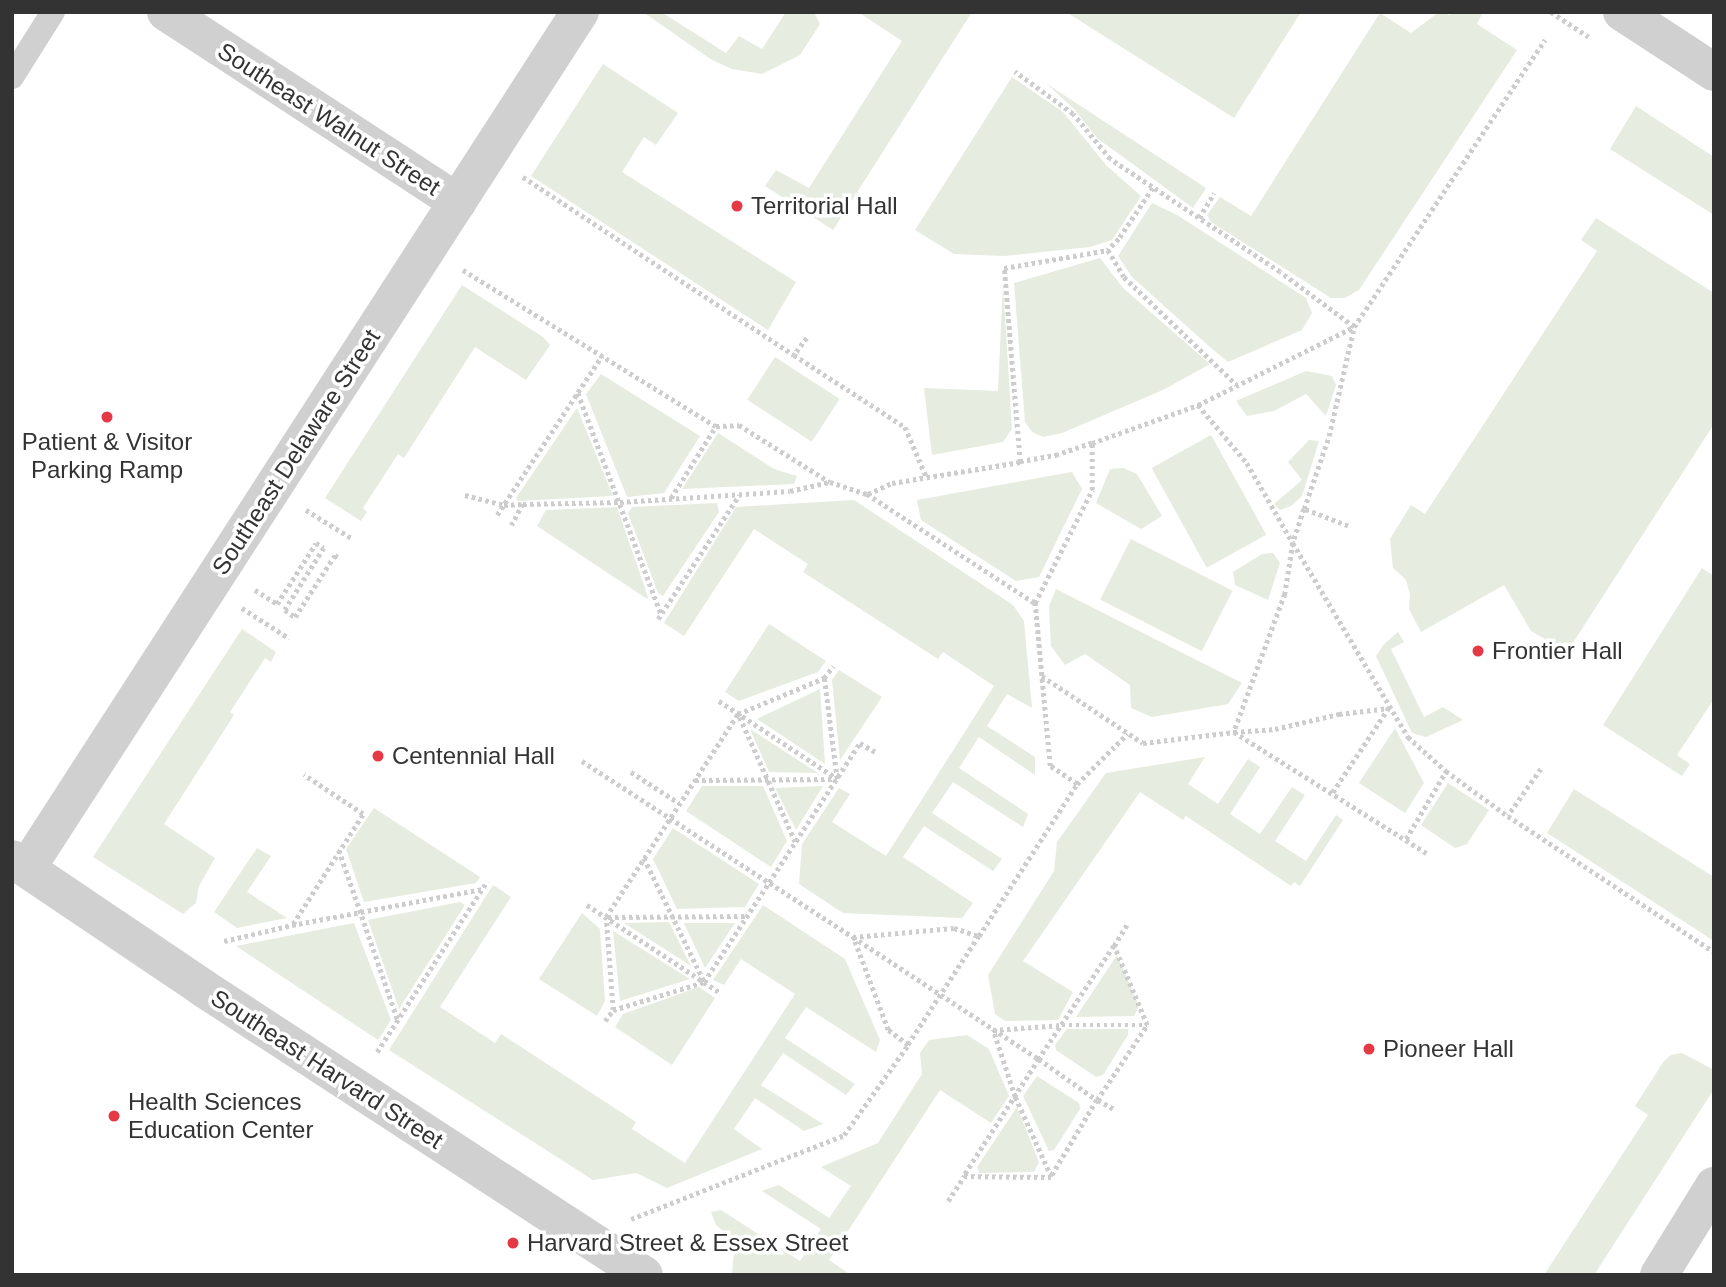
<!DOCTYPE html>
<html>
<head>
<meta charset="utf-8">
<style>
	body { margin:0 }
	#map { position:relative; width:1726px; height:1287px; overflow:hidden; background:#fff; font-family:Helvetica,sans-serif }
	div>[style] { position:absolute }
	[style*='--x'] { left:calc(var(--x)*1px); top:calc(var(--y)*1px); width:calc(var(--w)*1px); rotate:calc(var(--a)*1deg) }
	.green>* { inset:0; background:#e6ecdf; transform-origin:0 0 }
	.path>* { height:4.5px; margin-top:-2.25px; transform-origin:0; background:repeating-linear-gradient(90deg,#cdcdcd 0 3.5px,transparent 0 7px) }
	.service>* { height:24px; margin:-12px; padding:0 12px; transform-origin:12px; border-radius:12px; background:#d0d0d0 }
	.minor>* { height:38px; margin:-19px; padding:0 19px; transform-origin:19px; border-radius:19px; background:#d0d0d0 }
	.tertiary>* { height:38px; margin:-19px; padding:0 19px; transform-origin:19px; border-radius:19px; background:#d0d0d0 }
	.dots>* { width:19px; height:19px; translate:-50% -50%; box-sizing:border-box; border:4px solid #fff; border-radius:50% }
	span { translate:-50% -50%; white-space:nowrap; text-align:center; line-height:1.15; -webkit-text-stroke:7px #fff; paint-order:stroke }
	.street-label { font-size:24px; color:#333 }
	.poi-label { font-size:24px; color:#333 }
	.left { translate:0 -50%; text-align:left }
	.frame { position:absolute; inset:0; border:14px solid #333; pointer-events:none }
</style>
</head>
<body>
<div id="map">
	<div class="green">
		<i style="clip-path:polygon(643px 12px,661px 12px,726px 53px,739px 36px,762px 49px,786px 12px,814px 12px,820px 24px,800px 55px,762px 74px,732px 69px,712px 60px)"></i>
		<i style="clip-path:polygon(858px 12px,972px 12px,833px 230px,765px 186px,776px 170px,809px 188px,902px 41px)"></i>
		<i style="clip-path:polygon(1066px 12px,1301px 12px,1234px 118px)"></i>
		<i style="clip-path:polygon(1439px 12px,1450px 15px,1452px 12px,1483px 12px,1477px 24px,1517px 50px,1359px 290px,1345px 298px,1331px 298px,1211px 222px,1207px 215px,1220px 197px,1251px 216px,1380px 13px,1411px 33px)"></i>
		<i style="clip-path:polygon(603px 64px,678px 113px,656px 145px,644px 137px,622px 172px,796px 282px,768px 330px,531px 176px)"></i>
		<i style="clip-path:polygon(1012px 77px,1063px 112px,1106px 165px,1141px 196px,1112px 240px,1090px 247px,1005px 256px,954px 254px,915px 230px)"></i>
		<i style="clip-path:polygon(1047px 84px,1206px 188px,1193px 208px,1097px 138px,1074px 109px)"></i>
		<i style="clip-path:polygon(1636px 106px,1714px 157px,1714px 215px,1610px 149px)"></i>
		<i style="clip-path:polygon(1152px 203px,1177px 215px,1306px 298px,1312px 313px,1302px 330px,1228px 362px,1211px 348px,1132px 277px,1118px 256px)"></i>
		<i style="clip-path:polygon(1596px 218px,1714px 293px,1714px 424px,1567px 652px,1531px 631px,1504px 585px,1421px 632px,1409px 609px,1410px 594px,1406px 580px,1393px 568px,1390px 539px,1411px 505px,1425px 514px,1597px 251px,1581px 240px)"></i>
		<i style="clip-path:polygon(1100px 258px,1123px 288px,1210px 364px,1163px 390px,1062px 433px,1043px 437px,1032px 432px,1025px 422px,1014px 283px)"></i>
		<i style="clip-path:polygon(1003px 284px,1012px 429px,1003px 442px,932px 455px,924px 388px,998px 391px)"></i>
		<i style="clip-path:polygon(462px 285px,543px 337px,550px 345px,526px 380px,475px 347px,404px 458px,398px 454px,363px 508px,367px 512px,361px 521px,325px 498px)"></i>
		<i style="left:775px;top:357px;width:77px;height:51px;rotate:33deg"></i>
		<i style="clip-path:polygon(1306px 371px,1332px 376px,1336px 385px,1326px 416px,1306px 394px,1274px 411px,1247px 416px,1236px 401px)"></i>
		<i style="clip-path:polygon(601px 374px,700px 436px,664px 493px,627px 497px,586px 394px)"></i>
		<i style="clip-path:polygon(577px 408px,613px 496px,518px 501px,516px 498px)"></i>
		<i style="clip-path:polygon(718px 433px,774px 469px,797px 476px,794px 484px,682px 489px)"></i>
		<i style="left:1211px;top:435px;width:114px;height:68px;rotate:61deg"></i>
		<i style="clip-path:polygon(1309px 440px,1319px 441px,1302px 496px,1291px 506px,1280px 510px,1274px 504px,1302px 480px,1288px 462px)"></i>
		<i style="clip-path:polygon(1123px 468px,1137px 474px,1162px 516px,1141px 529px,1096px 503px,1110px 469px)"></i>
		<i style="clip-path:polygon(1072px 472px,1082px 489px,1039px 577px,1016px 581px,921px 520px,917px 500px)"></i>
		<i style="clip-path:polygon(854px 500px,1013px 605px,1024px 621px,1032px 708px,1007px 694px,987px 726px,1035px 757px,1035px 775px,979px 737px,959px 768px,1028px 814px,1023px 827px,953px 782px,932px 813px,1002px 859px,993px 871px,924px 826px,903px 857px,973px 903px,962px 918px,843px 913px,799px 884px,802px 844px,839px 788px,850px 794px,832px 822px,886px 856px,994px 686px,943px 652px,938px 659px,803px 572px,808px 564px,754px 529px,684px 636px,664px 623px,736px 507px)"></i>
		<i style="clip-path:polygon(717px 503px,719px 512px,663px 596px,658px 593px,628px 513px,632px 507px)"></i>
		<i style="clip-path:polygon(617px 507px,648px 597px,647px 599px,537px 526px,546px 510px)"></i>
		<i style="left:1131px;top:539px;width:114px;height:68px;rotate:27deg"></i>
		<i style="clip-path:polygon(1273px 553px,1280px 563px,1268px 600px,1235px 585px,1233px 572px,1262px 554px)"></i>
		<i style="clip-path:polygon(1702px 568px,1714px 576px,1714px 699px,1677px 755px,1690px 764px,1682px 776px,1603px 725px)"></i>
		<i style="clip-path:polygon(1056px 589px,1242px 683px,1228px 704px,1152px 717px,1131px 708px,1130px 685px,1085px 654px,1065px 665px,1051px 646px,1049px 606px)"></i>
		<i style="clip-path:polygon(769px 624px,826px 661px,818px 672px,739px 701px,725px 692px)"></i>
		<i style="clip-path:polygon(242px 629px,276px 652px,271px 662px,265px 658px,230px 712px,234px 715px,164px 824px,215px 858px,199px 886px,196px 903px,183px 914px,93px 857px)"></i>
		<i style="clip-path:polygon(1398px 632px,1404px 642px,1391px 649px,1424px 717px,1443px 707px,1463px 720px,1426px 737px,1412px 733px,1376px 656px,1384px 644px)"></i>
		<i style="clip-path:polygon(839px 670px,882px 697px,840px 760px,832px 680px)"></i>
		<i style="clip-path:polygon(820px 689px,825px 764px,757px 719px)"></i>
		<i style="clip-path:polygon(1395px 728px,1424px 783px,1405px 813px,1359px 783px)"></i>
		<i style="clip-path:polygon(750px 729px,818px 773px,819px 773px,769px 772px)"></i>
		<i style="clip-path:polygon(1205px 757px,1188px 784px,1218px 804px,1248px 759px,1260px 767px,1230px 814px,1260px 834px,1292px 787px,1305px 795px,1275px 841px,1306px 861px,1336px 815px,1343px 820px,1300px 886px,1294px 882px,1291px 886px,1186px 816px,1183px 820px,1140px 792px,1023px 961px,1073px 992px,1058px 1020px,1005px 1021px,995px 1014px,988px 975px,1054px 871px,1057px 842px,1106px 773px)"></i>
		<i style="clip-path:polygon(1448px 783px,1489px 810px,1467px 844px,1455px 848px,1421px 825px)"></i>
		<i style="clip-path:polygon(702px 786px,763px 786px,787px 841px,771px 867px,686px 811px)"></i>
		<i style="clip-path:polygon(823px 786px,796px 830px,775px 788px)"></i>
		<i style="clip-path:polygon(1574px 789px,1714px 877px,1714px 941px,1547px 833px)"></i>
		<i style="clip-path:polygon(374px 808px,480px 877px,476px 883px,364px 902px,346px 849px)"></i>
		<i style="clip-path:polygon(673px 828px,759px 884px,745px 907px,677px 909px,653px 859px)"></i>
		<i style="clip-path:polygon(257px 848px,271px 856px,247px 892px,287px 918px,237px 928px,214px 912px)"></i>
		<i style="clip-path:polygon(493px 885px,511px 897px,440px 1007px,495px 1043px,501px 1034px,636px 1122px,632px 1129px,685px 1163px,795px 994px,741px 959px,724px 985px,713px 980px,763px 905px,845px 959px,880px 1040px,876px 1052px,806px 1007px,785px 1038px,855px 1084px,846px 1095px,783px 1053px,761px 1085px,823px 1124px,804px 1131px,755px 1098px,734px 1129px,762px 1149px,667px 1188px,636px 1173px,593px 1180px,389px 1050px)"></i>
		<i style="clip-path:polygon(460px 902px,465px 905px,399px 1009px,368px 920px)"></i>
		<i style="clip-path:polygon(582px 913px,600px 929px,605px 1001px,597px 1016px,539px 979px)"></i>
		<i style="clip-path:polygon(669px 922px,691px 966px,624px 923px)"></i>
		<i style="clip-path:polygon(354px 923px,391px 1020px,378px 1040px,236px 946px)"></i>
		<i style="clip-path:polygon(684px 923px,735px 923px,705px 968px)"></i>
		<i style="clip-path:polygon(613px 931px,690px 979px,620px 1001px)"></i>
		<i style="clip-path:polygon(1117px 955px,1139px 1006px,1134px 1016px,1076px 1017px)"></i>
		<i style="clip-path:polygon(699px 987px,715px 998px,672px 1065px,615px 1027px,623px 1014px)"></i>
		<i style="clip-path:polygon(1067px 1029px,1128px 1029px,1128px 1035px,1103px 1075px,1096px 1077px,1056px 1050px,1055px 1045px)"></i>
		<i style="clip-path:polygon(967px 1035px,989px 1049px,1009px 1096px,991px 1123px,940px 1090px,829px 1260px,851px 1275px,732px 1274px,735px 1241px,716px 1225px,711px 1212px,721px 1210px,800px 1261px,821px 1229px,762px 1191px,779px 1185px,829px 1218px,851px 1186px,821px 1167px,878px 1143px,922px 1074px,920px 1053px,929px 1040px)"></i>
		<i style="clip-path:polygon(1682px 1053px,1714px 1070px,1714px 1089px,1594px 1275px,1544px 1275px,1648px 1115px,1635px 1106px,1664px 1061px,1671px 1055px)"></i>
		<i style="clip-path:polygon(1037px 1076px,1079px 1103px,1080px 1109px,1054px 1150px,1049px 1151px,1023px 1096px)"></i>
		<i style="clip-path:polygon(1017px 1107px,1039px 1162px,1034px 1172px,979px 1173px,977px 1167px)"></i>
	</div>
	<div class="path">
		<i style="--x:1551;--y:12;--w:45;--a:33.3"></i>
		<i style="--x:523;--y:177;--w:324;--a:33.3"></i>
		<i style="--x:1153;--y:188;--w:61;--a:123.7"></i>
		<i style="--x:1119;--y:239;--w:16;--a:135"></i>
		<i style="--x:1108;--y:250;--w:31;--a:59"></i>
		<i style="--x:1124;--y:277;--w:156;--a:43.7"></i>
		<i style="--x:1199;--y:218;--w:29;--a:-59"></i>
		<i style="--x:463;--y:270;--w:297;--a:31.7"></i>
		<i style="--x:716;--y:426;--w:23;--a:-2"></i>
		<i style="--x:739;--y:425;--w:107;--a:32.1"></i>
		<i style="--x:830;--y:482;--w:39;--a:18"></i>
		<i style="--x:867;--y:494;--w:200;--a:33"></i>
		<i style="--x:807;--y:338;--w:21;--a:127"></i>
		<i style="--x:794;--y:355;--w:132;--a:33"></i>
		<i style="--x:905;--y:427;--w:56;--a:66.7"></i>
		<i style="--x:578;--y:393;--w:236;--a:69.4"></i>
		<i style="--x:1198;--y:405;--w:76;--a:49.8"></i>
		<i style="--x:1247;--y:463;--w:92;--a:60.1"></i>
		<i style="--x:1293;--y:543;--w:52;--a:98.9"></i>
		<i style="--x:1285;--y:594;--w:147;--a:110.3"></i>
		<i style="--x:1234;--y:732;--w:41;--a:-4.2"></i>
		<i style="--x:1275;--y:729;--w:66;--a:-13.2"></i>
		<i style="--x:1339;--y:714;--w:50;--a:-6.8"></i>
		<i style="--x:1389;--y:708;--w:103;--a:123.5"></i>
		<i style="--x:1092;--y:443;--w:36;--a:161"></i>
		<i style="--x:1058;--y:455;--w:39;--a:170"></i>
		<i style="--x:1020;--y:462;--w:195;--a:-94.7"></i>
		<i style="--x:1004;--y:268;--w:106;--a:-9.8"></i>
		<i style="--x:868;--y:494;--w:26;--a:-25"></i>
		<i style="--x:892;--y:483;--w:130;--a:-9.3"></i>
		<i style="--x:465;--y:495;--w:40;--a:14.4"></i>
		<i style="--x:504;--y:505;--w:19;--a:-3"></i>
		<i style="--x:523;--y:504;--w:24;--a:118"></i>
		<i style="--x:671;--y:498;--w:85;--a:-58"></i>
		<i style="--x:523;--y:504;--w:97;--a:-1.2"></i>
		<i style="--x:620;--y:502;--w:170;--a:-3.7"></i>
		<i style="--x:790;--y:491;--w:40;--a:-13"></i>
		<i style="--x:1304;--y:509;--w:77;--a:-71.1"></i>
		<i style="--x:1329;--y:436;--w:112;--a:-77.1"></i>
		<i style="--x:1354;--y:327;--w:345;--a:-56.4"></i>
		<i style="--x:306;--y:510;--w:55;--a:31.7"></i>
		<i style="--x:497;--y:515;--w:191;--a:-56.6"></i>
		<i style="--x:1348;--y:526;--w:47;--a:-158.9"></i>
		<i style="--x:1304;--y:509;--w:36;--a:108"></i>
		<i style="--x:1293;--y:543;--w:226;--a:59.3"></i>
		<i style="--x:1408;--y:737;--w:51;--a:41.8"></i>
		<i style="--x:1446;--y:771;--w:77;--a:36"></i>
		<i style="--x:255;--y:590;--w:26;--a:32"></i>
		<i style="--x:277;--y:604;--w:72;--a:-57.4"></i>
		<i style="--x:316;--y:543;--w:9;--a:32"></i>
		<i style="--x:324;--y:548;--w:73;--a:122.2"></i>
		<i style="--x:285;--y:610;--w:12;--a:35"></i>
		<i style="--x:295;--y:617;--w:74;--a:-57.2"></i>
		<i style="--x:335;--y:555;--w:6;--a:39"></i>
		<i style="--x:242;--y:608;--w:56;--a:32.6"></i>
		<i style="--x:658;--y:619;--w:148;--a:-56.8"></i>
		<i style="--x:1042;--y:676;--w:121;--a:33.6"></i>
		<i style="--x:1143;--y:743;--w:92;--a:-6.9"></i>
		<i style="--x:1234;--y:732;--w:229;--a:32.2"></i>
		<i style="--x:719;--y:701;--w:140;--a:33.3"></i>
		<i style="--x:582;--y:761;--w:323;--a:33"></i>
		<i style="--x:853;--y:937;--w:222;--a:33.3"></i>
		<i style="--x:1039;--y:1059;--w:71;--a:35.3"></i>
		<i style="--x:1097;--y:1100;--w:90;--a:-56.3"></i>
		<i style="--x:1147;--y:1025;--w:86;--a:-112.7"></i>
		<i style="--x:1114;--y:946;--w:136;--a:123.6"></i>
		<i style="--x:1039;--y:1059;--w:139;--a:122.7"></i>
		<i style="--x:1541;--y:769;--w:57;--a:125.1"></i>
		<i style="--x:1508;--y:816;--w:247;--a:33.4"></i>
		<i style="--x:631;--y:772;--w:57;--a:32.9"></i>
		<i style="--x:695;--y:780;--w:142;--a:-0.4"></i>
		<i style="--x:837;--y:779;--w:102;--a:-97.3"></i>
		<i style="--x:824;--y:678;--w:15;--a:-53"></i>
		<i style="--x:1077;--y:784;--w:71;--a:-45"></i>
		<i style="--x:1406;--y:839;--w:79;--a:-59.5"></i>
		<i style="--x:795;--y:842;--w:140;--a:-114"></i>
		<i style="--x:738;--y:714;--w:93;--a:-22.7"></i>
		<i style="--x:339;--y:850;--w:180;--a:70.9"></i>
		<i style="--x:644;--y:858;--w:137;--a:64"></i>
		<i style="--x:587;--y:905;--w:158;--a:33.4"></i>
		<i style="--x:608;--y:917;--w:139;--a:-0.4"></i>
		<i style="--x:293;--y:924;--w:130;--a:-57.5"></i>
		<i style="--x:363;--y:814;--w:71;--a:-146.5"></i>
		<i style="--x:979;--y:936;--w:181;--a:-57.2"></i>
		<i style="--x:1077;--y:784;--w:32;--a:-146"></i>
		<i style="--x:1050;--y:766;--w:164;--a:-95.3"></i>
		<i style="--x:1035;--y:603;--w:127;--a:-63.2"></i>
		<i style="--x:1092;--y:490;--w:47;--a:-90"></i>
		<i style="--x:1092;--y:443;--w:113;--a:-19.7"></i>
		<i style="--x:1198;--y:405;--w:174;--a:-26.6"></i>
		<i style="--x:1354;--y:327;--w:92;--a:-143.4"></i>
		<i style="--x:1280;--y:272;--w:204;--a:-146.4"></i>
		<i style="--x:1110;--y:159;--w:58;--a:-129.4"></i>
		<i style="--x:1073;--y:114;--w:72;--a:-144.1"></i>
		<i style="--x:224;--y:941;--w:70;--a:-13.2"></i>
		<i style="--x:292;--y:925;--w:193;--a:-10.7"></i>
		<i style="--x:1114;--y:946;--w:26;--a:-59"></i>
		<i style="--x:613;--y:1010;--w:93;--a:-94.3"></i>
		<i style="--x:606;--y:917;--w:242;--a:-57"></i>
		<i style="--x:605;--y:1021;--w:14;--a:-54"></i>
		<i style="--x:613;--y:1010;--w:95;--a:-17.1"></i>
		<i style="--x:704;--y:982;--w:285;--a:-56.9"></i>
		<i style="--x:860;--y:743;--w:20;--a:30"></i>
		<i style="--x:377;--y:1052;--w:203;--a:-57.2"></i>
		<i style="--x:1113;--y:1109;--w:18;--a:-151"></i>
		<i style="--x:1097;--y:1100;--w:90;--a:120.9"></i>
		<i style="--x:1051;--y:1177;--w:88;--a:-114.2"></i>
		<i style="--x:1015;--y:1097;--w:71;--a:-108.2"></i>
		<i style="--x:993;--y:1030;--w:69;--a:-4.1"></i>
		<i style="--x:1062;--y:1025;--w:85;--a:0"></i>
		<i style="--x:948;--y:1201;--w:30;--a:-57"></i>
		<i style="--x:964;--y:1176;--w:87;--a:0.7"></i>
		<i style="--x:631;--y:1219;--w:229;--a:-21.5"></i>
		<i style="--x:844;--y:1135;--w:110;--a:-54.6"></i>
		<i style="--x:908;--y:1045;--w:25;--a:-143"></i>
		<i style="--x:888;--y:1030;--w:99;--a:-110.6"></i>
		<i style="--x:853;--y:937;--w:101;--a:-5.1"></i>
		<i style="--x:954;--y:928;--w:26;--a:18"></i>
		<i style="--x:979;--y:936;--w:130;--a:123.1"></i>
	</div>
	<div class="service">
		<i style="--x:12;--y:77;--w:77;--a:-57.8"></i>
	</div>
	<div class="minor">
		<i style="--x:166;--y:12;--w:348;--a:33.1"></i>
		<i style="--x:27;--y:868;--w:1019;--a:-57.14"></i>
	</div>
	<div class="tertiary">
		<i style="--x:1622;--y:12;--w:110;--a:33.1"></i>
		<i style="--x:12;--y:859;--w:230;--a:34"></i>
		<i style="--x:203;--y:988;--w:526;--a:33.06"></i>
		<i style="--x:1659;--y:1275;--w:105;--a:-58.3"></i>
	</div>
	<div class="dots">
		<i style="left:737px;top:206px;background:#e63946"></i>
		<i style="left:107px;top:417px;background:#e63946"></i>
		<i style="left:1478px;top:651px;background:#e63946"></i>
		<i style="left:378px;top:756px;background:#e63946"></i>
		<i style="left:1369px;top:1049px;background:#e63946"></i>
		<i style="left:114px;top:1116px;background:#e63946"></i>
		<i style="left:513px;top:1243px;background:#e63946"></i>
	</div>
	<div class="street-label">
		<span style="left:329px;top:119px;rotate:33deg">Southeast Walnut Street</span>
		<span style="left:296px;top:452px;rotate:-57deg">Southeast Delaware Street</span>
		<span style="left:327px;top:1069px;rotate:33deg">Southeast Harvard Street</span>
	</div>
	<div class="poi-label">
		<span class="left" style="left:751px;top:206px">Territorial Hall</span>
		<span style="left:107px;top:456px">Patient &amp; Visitor<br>Parking Ramp</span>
		<span class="left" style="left:1492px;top:651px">Frontier Hall</span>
		<span class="left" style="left:392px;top:756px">Centennial Hall</span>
		<span class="left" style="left:1383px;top:1049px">Pioneer Hall</span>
		<span class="left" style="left:128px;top:1116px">Health Sciences<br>Education Center</span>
		<span class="left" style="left:527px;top:1243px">Harvard Street &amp; Essex Street</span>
	</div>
	<div class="frame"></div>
</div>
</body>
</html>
